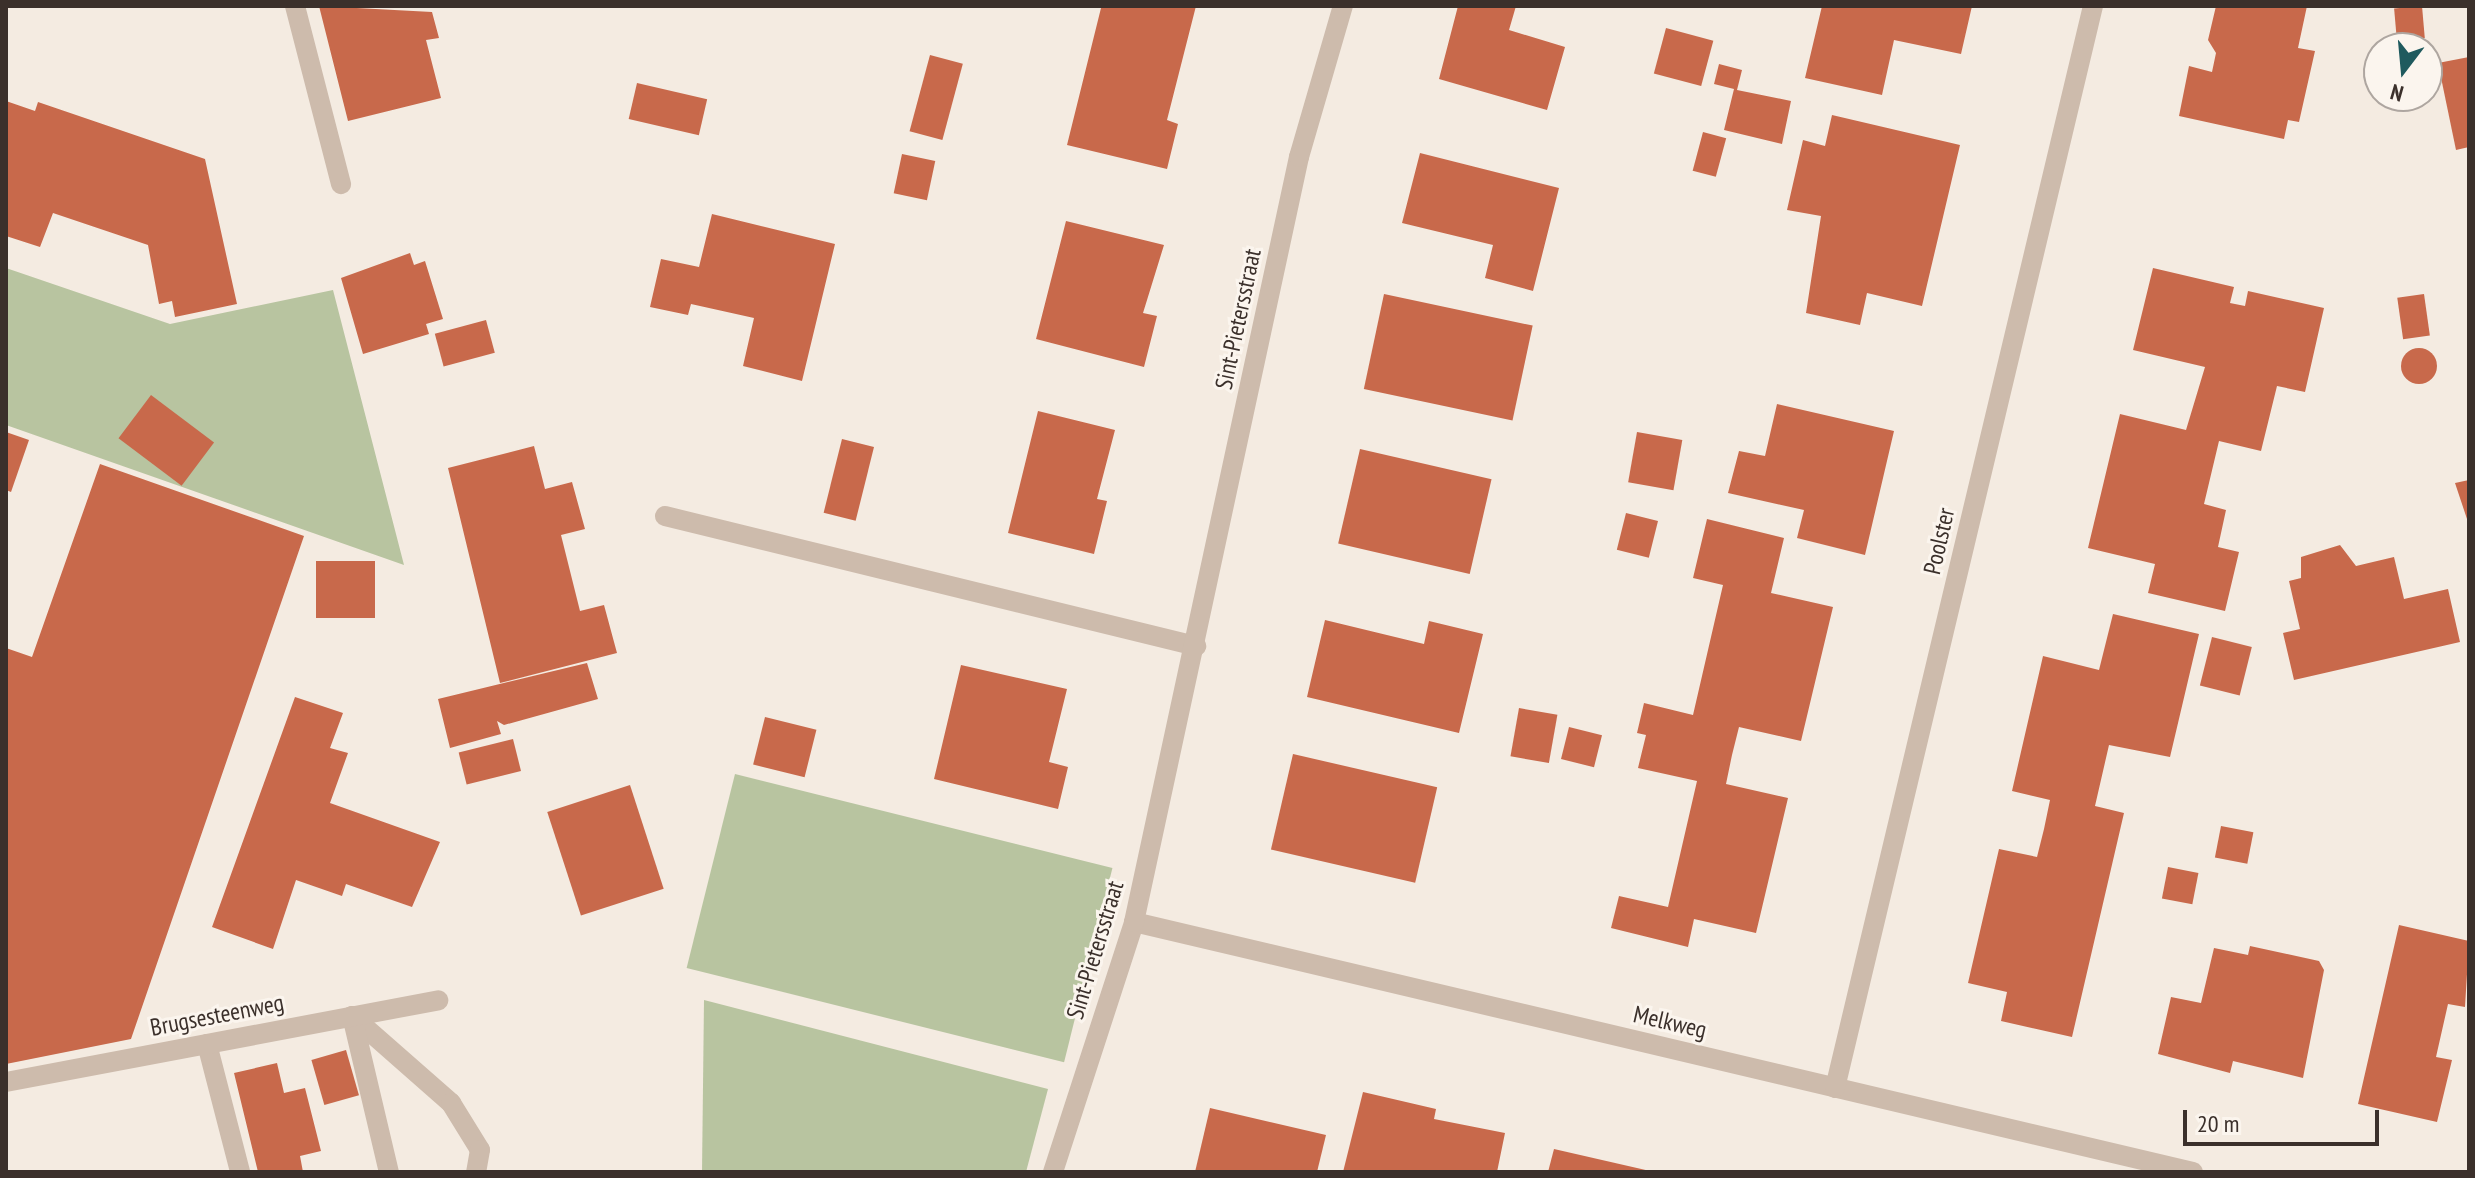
<!DOCTYPE html>
<html>
<head>
<meta charset="utf-8">
<style>
	body { margin:0 }
	#map { position:relative; width:2475px; height:1178px; overflow:hidden; background:#f4ebe1; font-family:"PT Sans Narrow",sans-serif }
	div>[style] { position:absolute }
	[style*='--x'] { left:calc(var(--x)*1px); top:calc(var(--y)*1px); width:calc(var(--w)*1px); rotate:calc(var(--a)*1deg) }
	.green>* { inset:0; background:#b8c4a0; transform-origin:0 0 }
	.building>* { inset:0; background:#c8694b; transform-origin:0 0 }
	.round { border-radius:50% }
	.lane>* { height:20px; margin:-10px; padding:0 10px; transform-origin:10px; border-radius:10px; background:#cdbbac }
	.street>* { height:20px; margin:-10px; padding:0 10px; transform-origin:10px; border-radius:10px; background:#cdbbac }
	span { translate:-50% -50%; white-space:nowrap; text-align:center; line-height:1.15; -webkit-text-stroke:6px #fbf5ee; paint-order:stroke }
	.street-label { font-size:24px; color:#3b302b }
	.frame { position:absolute; inset:0; border:8px solid #3b302b; pointer-events:none }
	.north { position:absolute; left:2363px; top:32px; width:80px; height:80px; box-sizing:border-box; background:#fbf5ee; border:2px solid #aea6a0; border-radius:50%; rotate:196deg; font-size:22px; font-weight:700; line-height:32px; text-align:center; color:#3b302b }
	.north::after { content:''; display:block; margin:auto; width:28px; height:36px; background:#1f5a5e; clip-path:polygon(50% 0,100% 100%,50% 72%,0 100%) }
	.scale { position:absolute; left:2183px; top:1110px; width:196px; height:36px; box-sizing:border-box; border:4px solid #3b302b; border-top:0; padding-left:10px; font-size:24px; line-height:28px; white-space:nowrap; color:#3b302b; -webkit-text-stroke:6px #fbf5ee; paint-order:stroke }
</style>
</head>
<body>
<div id="map">
	<div class="green">
		<i style="clip-path:polygon(6px 268px,170px 324px,333px 290px,404px 565px,6px 425px)"></i>
		<i style="left:735px;top:774px;width:389px;height:200px;rotate:14deg"></i>
		<i style="clip-path:polygon(704px 1000px,1048px 1089px,1026px 1172px,702px 1172px)"></i>
	</div>
	<div class="building">
		<i style="clip-path:polygon(319px 6px,432px 12px,439px 38px,426px 40px,441px 98px,348px 121px)"></i>
		<i style="clip-path:polygon(1196px 6px,1167px 120px,1178px 124px,1167px 169px,1067px 145px,1101px 8px)"></i>
		<i style="clip-path:polygon(1458px 6px,1516px 6px,1509px 30px,1565px 47px,1547px 110px,1439px 79px)"></i>
		<i style="clip-path:polygon(1822px 6px,1972px 6px,1961px 54px,1894px 40px,1882px 95px,1805px 78px)"></i>
		<i style="clip-path:polygon(2216px 6px,2307px 6px,2298px 48px,2315px 51px,2299px 122px,2288px 120px,2284px 139px,2179px 116px,2189px 66px,2212px 72px,2216px 53px,2208px 40px)"></i>
		<i style="left:2422px;top:6px;width:32px;height:28px;rotate:85deg"></i>
		<i style="left:1666px;top:28px;width:49px;height:47px;rotate:15deg"></i>
		<i style="left:930px;top:55px;width:34px;height:79px;rotate:15deg"></i>
		<i style="clip-path:polygon(2469px 57px,2469px 147px,2456px 150px,2438px 63px)"></i>
		<i style="clip-path:polygon(1719px 64px,1742px 70px,1737px 90px,1791px 101px,1782px 144px,1724px 130px,1734px 89px,1714px 84px)"></i>
		<i style="left:637px;top:83px;width:72px;height:37px;rotate:13deg"></i>
		<i style="clip-path:polygon(6px 101px,35px 111px,38px 102px,205px 159px,237px 304px,175px 317px,172px 301px,159px 304px,148px 245px,53px 213px,40px 247px,6px 236px)"></i>
		<i style="clip-path:polygon(1832px 115px,1960px 145px,1922px 306px,1867px 293px,1860px 325px,1806px 313px,1821px 216px,1787px 210px,1803px 140px,1825px 146px)"></i>
		<i style="left:1703px;top:132px;width:24px;height:40px;rotate:15deg"></i>
		<i style="clip-path:polygon(1420px 153px,1559px 188px,1533px 291px,1485px 278px,1493px 245px,1402px 223px)"></i>
		<i style="left:902px;top:154px;width:34px;height:40px;rotate:12deg"></i>
		<i style="clip-path:polygon(712px 214px,835px 244px,802px 381px,743px 366px,754px 318px,691px 304px,688px 315px,650px 307px,661px 259px,699px 267px)"></i>
		<i style="clip-path:polygon(1066px 221px,1164px 245px,1143px 313px,1157px 316px,1144px 367px,1036px 339px)"></i>
		<i style="clip-path:polygon(410px 253px,414px 265px,425px 261px,443px 319px,426px 324px,429px 334px,363px 354px,341px 278px)"></i>
		<i style="clip-path:polygon(2153px 268px,2234px 287px,2230px 303px,2245px 306px,2248px 291px,2324px 308px,2305px 392px,2277px 386px,2261px 451px,2219px 441px,2204px 504px,2226px 510px,2218px 547px,2239px 552px,2225px 611px,2148px 593px,2155px 564px,2088px 548px,2120px 414px,2186px 430px,2205px 367px,2133px 350px)"></i>
		<i style="left:1384px;top:294px;width:152px;height:97px;rotate:12deg"></i>
		<i style="left:2424px;top:294px;width:42px;height:27px;rotate:82deg"></i>
		<i style="left:486px;top:320px;width:34px;height:53px;rotate:75deg"></i>
		<i class="round" style="left:2401px;top:348px;width:36px;height:36px"></i>
		<i style="left:151px;top:395px;width:79px;height:54px;rotate:37deg"></i>
		<i style="clip-path:polygon(1777px 404px,1894px 431px,1865px 555px,1797px 538px,1804px 510px,1728px 493px,1739px 451px,1765px 456px)"></i>
		<i style="clip-path:polygon(1038px 411px,1115px 430px,1097px 499px,1107px 501px,1094px 554px,1008px 533px)"></i>
		<i style="clip-path:polygon(6px 432px,29px 440px,11px 492px,6px 490px)"></i>
		<i style="left:1637px;top:432px;width:46px;height:51px;rotate:10deg"></i>
		<i style="left:842px;top:439px;width:33px;height:76px;rotate:14deg"></i>
		<i style="clip-path:polygon(534px 446px,545px 489px,572px 482px,585px 529px,561px 535px,580px 611px,604px 605px,617px 653px,500px 683px,448px 468px)"></i>
		<i style="left:1360px;top:449px;width:135px;height:97px;rotate:13deg"></i>
		<i style="clip-path:polygon(100px 464px,304px 536px,131px 1039px,6px 1064px,6px 648px,32px 657px)"></i>
		<i style="clip-path:polygon(2469px 480px,2469px 525px,2455px 483px)"></i>
		<i style="left:1626px;top:513px;width:33px;height:38px;rotate:14deg"></i>
		<i style="clip-path:polygon(1707px 519px,1784px 538px,1771px 593px,1833px 607px,1801px 741px,1739px 727px,1732px 755px,1726px 784px,1788px 798px,1756px 933px,1694px 919px,1688px 947px,1611px 928px,1619px 896px,1668px 907px,1697px 781px,1638px 768px,1646px 735px,1637px 733px,1644px 703px,1693px 715px,1723px 585px,1693px 578px)"></i>
		<i style="clip-path:polygon(2340px 545px,2356px 566px,2394px 557px,2404px 599px,2448px 589px,2460px 642px,2294px 680px,2283px 633px,2300px 629px,2289px 581px,2301px 578px,2301px 557px)"></i>
		<i style="left:316px;top:561px;width:59px;height:57px"></i>
		<i style="clip-path:polygon(2113px 614px,2199px 634px,2170px 757px,2109px 745px,2095px 806px,2124px 813px,2072px 1037px,2001px 1021px,2007px 992px,1968px 983px,1999px 849px,2037px 857px,2044px 829px,2050px 800px,2012px 791px,2043px 656px,2099px 670px)"></i>
		<i style="clip-path:polygon(1325px 620px,1424px 644px,1429px 621px,1483px 634px,1459px 733px,1307px 697px)"></i>
		<i style="left:2212px;top:637px;width:41px;height:50px;rotate:14deg"></i>
		<i style="clip-path:polygon(587px 663px,598px 699px,504px 725px,497px 721px,501px 734px,450px 748px,438px 699px)"></i>
		<i style="clip-path:polygon(961px 665px,1067px 689px,1049px 762px,1068px 767px,1058px 809px,934px 779px)"></i>
		<i style="clip-path:polygon(295px 697px,343px 713px,330px 748px,348px 753px,330px 803px,440px 842px,412px 907px,346px 884px,342px 896px,296px 880px,273px 949px,212px 927px)"></i>
		<i style="left:1519px;top:708px;width:39px;height:49px;rotate:10deg"></i>
		<i style="left:765px;top:717px;width:53px;height:49px;rotate:14deg"></i>
		<i style="left:1569px;top:727px;width:34px;height:33px;rotate:14deg"></i>
		<i style="left:513px;top:739px;width:33px;height:56px;rotate:76deg"></i>
		<i style="left:1293px;top:754px;width:148px;height:98px;rotate:13deg"></i>
		<i style="left:630px;top:785px;width:109px;height:87px;rotate:72deg"></i>
		<i style="left:2221px;top:826px;width:33px;height:32px;rotate:11deg"></i>
		<i style="left:2168px;top:867px;width:31px;height:32px;rotate:11deg"></i>
		<i style="clip-path:polygon(2399px 925px,2469px 941px,2465px 1007px,2448px 1004px,2436px 1057px,2452px 1060px,2437px 1122px,2358px 1104px)"></i>
		<i style="clip-path:polygon(2250px 946px,2319px 961px,2324px 970px,2303px 1078px,2233px 1061px,2230px 1073px,2158px 1054px,2171px 997px,2201px 1003px,2214px 948px,2248px 955px)"></i>
		<i style="left:346px;top:1050px;width:47px;height:36px;rotate:74deg"></i>
		<i style="clip-path:polygon(277px 1063px,284px 1093px,305px 1088px,321px 1151px,300px 1156px,303px 1172px,258px 1172px,234px 1073px)"></i>
		<i style="clip-path:polygon(1363px 1092px,1436px 1109px,1434px 1119px,1505px 1133px,1497px 1172px,1343px 1172px)"></i>
		<i style="clip-path:polygon(1210px 1108px,1326px 1135px,1317px 1172px,1195px 1172px)"></i>
		<i style="clip-path:polygon(1554px 1149px,1650px 1171px,1650px 1172px,1548px 1172px)"></i>
	</div>
	<div class="lane">
		<i style="--x:295;--y:6;--w:184;--a:75.5"></i>
		<i style="--x:352;--y:1016;--w:132;--a:41.3"></i>
		<i style="--x:451;--y:1103;--w:55;--a:58.3"></i>
		<i style="--x:480;--y:1150;--w:22;--a:100"></i>
		<i style="--x:352;--y:1016;--w:160;--a:76.7"></i>
		<i style="--x:207;--y:1044;--w:132;--a:75.5"></i>
	</div>
	<div class="street">
		<i style="--x:665;--y:516;--w:547;--a:13.76"></i>
		<i style="--x:1134;--y:922;--w:1088;--a:13.28"></i>
		<i style="--x:6;--y:1082;--w:440;--a:-10.7"></i>
		<i style="--x:1835;--y:1088;--w:1112;--a:-76.59"></i>
		<i style="--x:1053;--y:1172;--w:263;--a:-72"></i>
		<i style="--x:1134;--y:922;--w:783;--a:-77.83"></i>
		<i style="--x:1299;--y:157;--w:157;--a:-73.8"></i>
	</div>
	<div class="street-label">
		<span style="left:1238px;top:319px;rotate:-78deg">Sint-Pietersstraat</span>
		<span style="left:1939px;top:541px;rotate:-77deg">Poolster</span>
		<span style="left:1095px;top:950px;rotate:-73deg">Sint-Pietersstraat</span>
		<span style="left:217px;top:1015px;rotate:-11deg">Brugsesteenweg</span>
		<span style="left:1670px;top:1022px;rotate:13deg">Melkweg</span>
	</div>
	<div class="frame"></div>
	<div class="north">N</div>
	<div class="scale">20 m</div>
</div>
</body>
</html>
